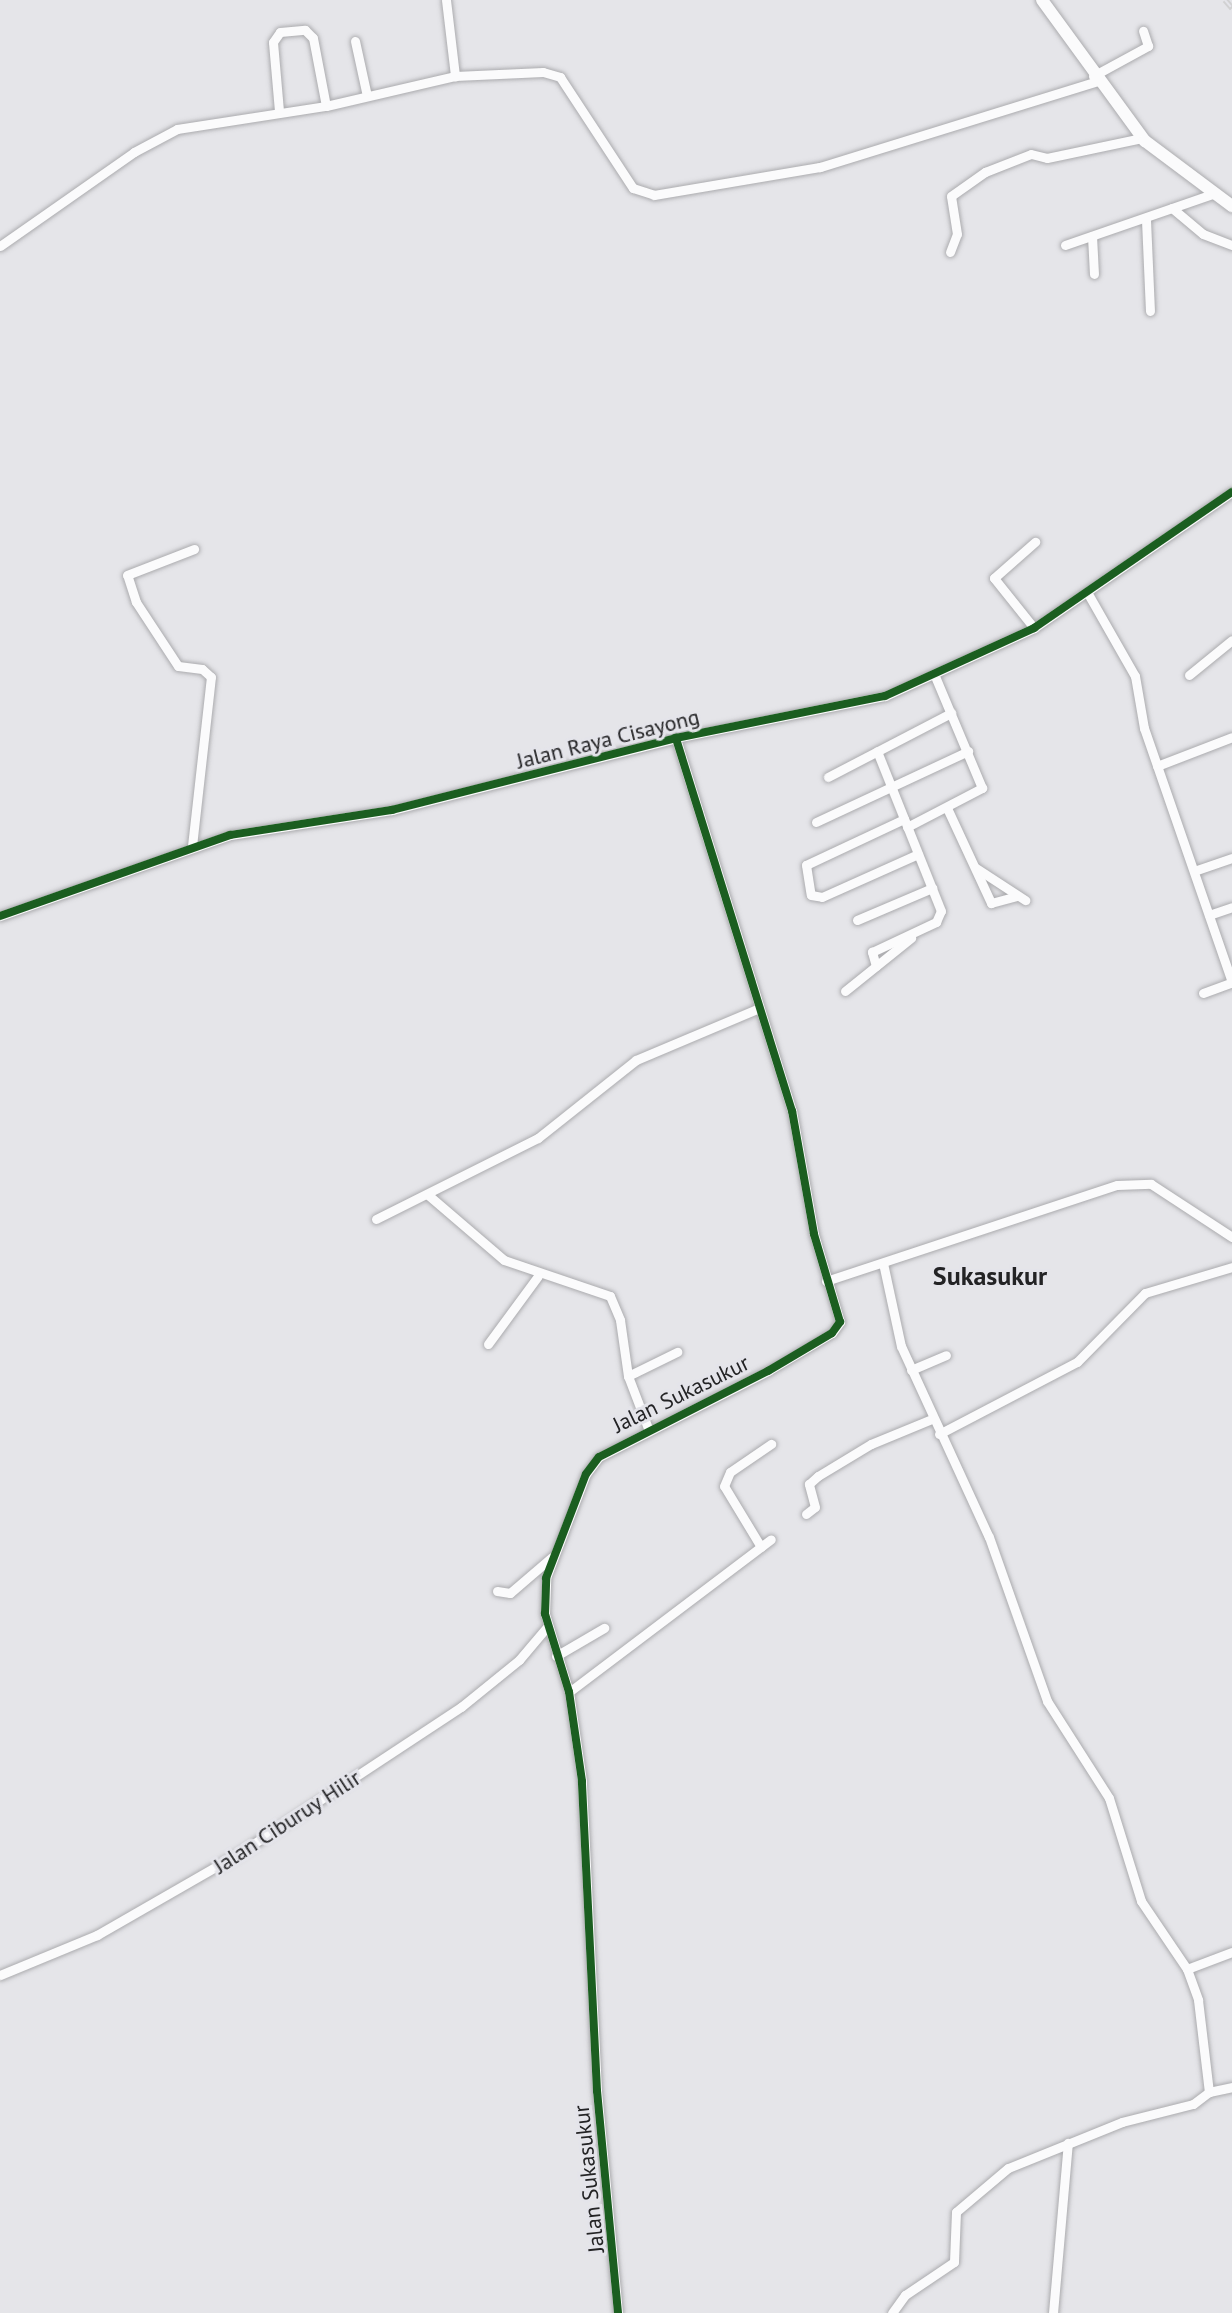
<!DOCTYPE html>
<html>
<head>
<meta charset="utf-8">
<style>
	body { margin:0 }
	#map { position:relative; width:1232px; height:2313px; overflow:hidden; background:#e5e5e9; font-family:"PT Sans",sans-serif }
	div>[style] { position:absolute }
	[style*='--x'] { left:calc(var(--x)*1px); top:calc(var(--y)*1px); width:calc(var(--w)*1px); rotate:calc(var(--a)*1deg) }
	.roads { filter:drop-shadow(0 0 2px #ababae) drop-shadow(0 0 2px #ababae) }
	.minor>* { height:9px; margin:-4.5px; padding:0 4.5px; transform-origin:4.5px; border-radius:4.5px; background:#fbfbfc }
	.highway>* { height:12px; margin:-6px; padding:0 6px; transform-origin:6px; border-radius:6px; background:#fbfbfc }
	.rail>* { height:6px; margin-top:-3px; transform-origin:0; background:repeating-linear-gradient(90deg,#e4e4ea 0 9px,#d1d1d2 0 18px); box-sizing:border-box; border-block:2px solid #d1d1d2 }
	.cycleway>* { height:8px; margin:-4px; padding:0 4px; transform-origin:4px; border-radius:4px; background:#1b5e20 }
	span { translate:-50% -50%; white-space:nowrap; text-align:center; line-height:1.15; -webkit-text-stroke:6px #e4e4ea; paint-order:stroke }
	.street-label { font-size:22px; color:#232325 }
	.quarter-label { font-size:26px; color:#232325; font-weight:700 }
</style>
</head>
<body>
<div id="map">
	<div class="roads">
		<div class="minor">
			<i style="--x:446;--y:0;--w:77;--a:83.2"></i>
			<i style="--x:355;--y:41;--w:56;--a:77.7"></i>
			<i style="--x:1093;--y:76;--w:63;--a:-28.6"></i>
			<i style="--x:1148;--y:46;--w:16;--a:-108"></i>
			<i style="--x:279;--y:111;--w:69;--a:-95"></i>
			<i style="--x:273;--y:42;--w:12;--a:-55"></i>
			<i style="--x:280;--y:32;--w:25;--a:-5"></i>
			<i style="--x:305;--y:30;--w:11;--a:45"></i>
			<i style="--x:313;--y:38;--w:69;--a:79.2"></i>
			<i style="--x:1172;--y:208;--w:40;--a:40"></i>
			<i style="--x:1203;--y:234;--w:31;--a:21"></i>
			<i style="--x:1146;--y:220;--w:91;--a:87.5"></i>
			<i style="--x:1092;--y:236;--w:38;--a:87"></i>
			<i style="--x:1065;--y:245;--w:156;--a:-19.1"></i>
			<i style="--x:0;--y:246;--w:164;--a:-35"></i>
			<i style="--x:134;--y:152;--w:49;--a:-28.1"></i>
			<i style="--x:177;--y:129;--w:151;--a:-8.8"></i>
			<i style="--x:326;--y:106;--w:132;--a:-13.1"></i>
			<i style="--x:455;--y:76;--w:88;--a:-2.6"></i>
			<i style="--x:543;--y:72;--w:18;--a:16"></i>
			<i style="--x:560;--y:77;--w:133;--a:56.7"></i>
			<i style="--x:633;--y:188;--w:22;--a:18"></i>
			<i style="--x:654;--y:195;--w:168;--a:-9.6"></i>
			<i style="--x:820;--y:167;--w:290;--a:-17.2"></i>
			<i style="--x:950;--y:252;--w:19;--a:-69"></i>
			<i style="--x:957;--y:234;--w:38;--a:-99"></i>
			<i style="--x:951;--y:196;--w:42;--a:-35.2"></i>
			<i style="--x:985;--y:172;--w:49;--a:-21.4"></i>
			<i style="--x:1031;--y:154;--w:16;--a:14"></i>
			<i style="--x:1047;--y:158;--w:97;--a:-11.9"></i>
			<i style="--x:1087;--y:592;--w:97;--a:60.3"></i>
			<i style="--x:1135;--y:676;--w:53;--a:80.2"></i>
			<i style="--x:1144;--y:728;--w:269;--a:70.9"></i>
			<i style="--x:1034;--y:628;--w:64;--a:-128.7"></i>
			<i style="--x:994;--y:578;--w:55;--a:-41.3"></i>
			<i style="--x:1189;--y:675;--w:55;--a:-39.1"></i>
			<i style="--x:1157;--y:766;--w:80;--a:-21.1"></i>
			<i style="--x:828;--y:777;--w:139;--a:-27.5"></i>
			<i style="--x:947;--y:808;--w:105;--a:65.1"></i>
			<i style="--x:991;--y:903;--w:27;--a:-15"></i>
			<i style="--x:904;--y:819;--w:108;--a:154.9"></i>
			<i style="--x:806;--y:865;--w:30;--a:81"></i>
			<i style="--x:811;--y:895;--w:11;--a:10"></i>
			<i style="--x:822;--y:897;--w:105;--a:-24.1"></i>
			<i style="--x:816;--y:822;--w:168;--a:-25"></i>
			<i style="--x:907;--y:827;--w:85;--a:-27.5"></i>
			<i style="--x:982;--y:788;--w:121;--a:-112.8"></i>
			<i style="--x:192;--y:846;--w:170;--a:-83.6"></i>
			<i style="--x:211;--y:677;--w:12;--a:-138"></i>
			<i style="--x:202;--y:669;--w:24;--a:-173"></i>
			<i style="--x:178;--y:666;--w:77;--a:-123.3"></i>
			<i style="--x:136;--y:602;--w:28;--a:-108"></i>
			<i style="--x:127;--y:575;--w:72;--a:-21.2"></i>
			<i style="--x:976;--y:868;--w:59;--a:33.1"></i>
			<i style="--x:1194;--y:871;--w:40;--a:-18.9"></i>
			<i style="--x:1209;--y:915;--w:24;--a:-19"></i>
			<i style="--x:0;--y:916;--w:244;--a:-19.4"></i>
			<i style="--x:230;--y:835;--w:164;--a:-8.8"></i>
			<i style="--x:392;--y:810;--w:293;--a:-14.2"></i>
			<i style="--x:676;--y:738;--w:213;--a:-11.4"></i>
			<i style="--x:885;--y:696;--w:164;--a:-24.5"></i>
			<i style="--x:1034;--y:628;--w:240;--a:-34.5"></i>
			<i style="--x:857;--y:920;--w:82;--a:-23.1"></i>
			<i style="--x:876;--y:966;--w:15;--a:-106"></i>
			<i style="--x:872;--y:952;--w:71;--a:-25.1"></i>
			<i style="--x:936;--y:922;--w:12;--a:-66"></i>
			<i style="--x:941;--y:911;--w:172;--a:-111.8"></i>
			<i style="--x:845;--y:991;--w:85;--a:-38.8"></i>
			<i style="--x:1203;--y:993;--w:29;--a:-20"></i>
			<i style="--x:427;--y:1194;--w:101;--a:40.6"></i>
			<i style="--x:504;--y:1260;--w:112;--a:18.8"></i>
			<i style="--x:610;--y:1296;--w:26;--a:67"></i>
			<i style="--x:620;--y:1320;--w:57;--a:81.9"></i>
			<i style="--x:628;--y:1376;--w:56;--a:69"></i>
			<i style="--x:376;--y:1219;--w:181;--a:-26.6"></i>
			<i style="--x:538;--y:1138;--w:125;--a:-38.5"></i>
			<i style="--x:636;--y:1060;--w:131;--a:-22.9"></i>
			<i style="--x:883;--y:1263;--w:85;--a:77.8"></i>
			<i style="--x:901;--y:1346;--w:210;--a:65.3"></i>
			<i style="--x:989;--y:1537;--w:174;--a:70.5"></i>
			<i style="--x:1047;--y:1701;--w:115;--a:57.4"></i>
			<i style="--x:1109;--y:1798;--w:108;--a:72.7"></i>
			<i style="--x:1141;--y:1901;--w:82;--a:55.9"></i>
			<i style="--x:1187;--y:1969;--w:33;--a:70"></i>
			<i style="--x:1198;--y:2000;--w:93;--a:83.2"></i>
			<i style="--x:1209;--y:2092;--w:20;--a:143"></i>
			<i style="--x:1193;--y:2104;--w:73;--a:165.8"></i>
			<i style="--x:1122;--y:2122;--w:123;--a:158"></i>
			<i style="--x:1008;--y:2168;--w:68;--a:139.8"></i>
			<i style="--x:956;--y:2212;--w:50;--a:92.3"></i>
			<i style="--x:954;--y:2262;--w:59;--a:146"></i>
			<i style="--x:905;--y:2295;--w:22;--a:126"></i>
			<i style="--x:826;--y:1281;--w:306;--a:-18.3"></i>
			<i style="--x:1117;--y:1185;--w:34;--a:-2"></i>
			<i style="--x:1151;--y:1184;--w:97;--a:33.2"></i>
			<i style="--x:488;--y:1344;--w:84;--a:-53.7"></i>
			<i style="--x:911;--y:1370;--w:38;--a:-23"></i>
			<i style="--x:628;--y:1376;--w:55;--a:-26.1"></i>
			<i style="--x:939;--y:1434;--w:156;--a:-27.6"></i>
			<i style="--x:1077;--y:1362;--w:97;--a:-45.4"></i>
			<i style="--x:1145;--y:1293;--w:91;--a:-16.6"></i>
			<i style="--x:806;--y:1514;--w:11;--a:-38"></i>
			<i style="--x:815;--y:1507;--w:24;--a:-105"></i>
			<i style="--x:809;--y:1484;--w:12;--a:-42"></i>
			<i style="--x:818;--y:1476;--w:62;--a:-31.1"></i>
			<i style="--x:871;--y:1444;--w:66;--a:-22.3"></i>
			<i style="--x:761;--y:1547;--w:71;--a:-121.2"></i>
			<i style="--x:724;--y:1486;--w:15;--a:-67"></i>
			<i style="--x:730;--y:1472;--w:50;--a:-34.3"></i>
			<i style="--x:497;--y:1591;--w:13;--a:9"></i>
			<i style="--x:510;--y:1593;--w:55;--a:-40.6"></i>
			<i style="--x:556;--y:1656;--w:56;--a:-30.3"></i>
			<i style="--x:569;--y:1692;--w:253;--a:-37.1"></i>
			<i style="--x:1187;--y:1969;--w:48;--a:-20.7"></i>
			<i style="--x:0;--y:1975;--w:105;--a:-22.4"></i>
			<i style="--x:97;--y:1935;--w:163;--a:-29.9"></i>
			<i style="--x:238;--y:1854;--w:267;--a:-33.4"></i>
			<i style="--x:461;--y:1707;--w:75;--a:-39"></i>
			<i style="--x:519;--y:1660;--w:43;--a:-49.7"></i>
			<i style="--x:1209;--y:2092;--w:24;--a:-12"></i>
			<i style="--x:618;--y:2313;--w:223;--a:-95.4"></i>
			<i style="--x:597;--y:2091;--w:310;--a:-92.8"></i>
			<i style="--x:582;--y:1781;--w:90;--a:-98.3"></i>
			<i style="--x:569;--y:1692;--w:82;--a:-107.1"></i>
			<i style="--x:545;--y:1614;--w:36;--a:-88"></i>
			<i style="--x:546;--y:1578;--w:111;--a:-69"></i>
			<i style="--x:586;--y:1474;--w:21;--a:-53"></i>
			<i style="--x:599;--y:1457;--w:190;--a:-27"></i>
			<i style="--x:768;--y:1371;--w:74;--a:-30.7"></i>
			<i style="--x:832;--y:1333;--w:14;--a:-54"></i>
			<i style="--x:840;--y:1322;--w:92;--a:-106.5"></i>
			<i style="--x:814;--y:1234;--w:125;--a:-100.1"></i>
			<i style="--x:792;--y:1111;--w:391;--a:-107.3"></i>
			<i style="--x:1053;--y:2313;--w:171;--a:-85"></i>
		</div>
		<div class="highway">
			<i style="--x:1042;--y:0;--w:175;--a:53.9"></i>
			<i style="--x:1145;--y:141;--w:109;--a:36.8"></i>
		</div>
	</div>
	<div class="rail">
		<i style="--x:1225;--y:0;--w:11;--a:49"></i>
	</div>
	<div class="cycleway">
		<i style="--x:0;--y:916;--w:244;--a:-19.4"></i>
		<i style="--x:230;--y:835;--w:164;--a:-8.8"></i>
		<i style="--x:392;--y:810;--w:293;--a:-14.2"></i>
		<i style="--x:676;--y:738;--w:213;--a:-11.4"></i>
		<i style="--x:885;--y:696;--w:164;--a:-24.5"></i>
		<i style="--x:1034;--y:628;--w:240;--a:-34.5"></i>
		<i style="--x:618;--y:2313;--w:223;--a:-95.4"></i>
		<i style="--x:597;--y:2091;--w:310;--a:-92.8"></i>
		<i style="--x:582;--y:1781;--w:90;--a:-98.3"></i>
		<i style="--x:569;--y:1692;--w:82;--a:-107.1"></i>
		<i style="--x:545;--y:1614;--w:36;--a:-88"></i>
		<i style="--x:546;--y:1578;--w:111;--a:-69"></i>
		<i style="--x:586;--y:1474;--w:21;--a:-53"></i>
		<i style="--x:599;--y:1457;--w:190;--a:-27"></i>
		<i style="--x:768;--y:1371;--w:74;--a:-30.7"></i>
		<i style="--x:832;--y:1333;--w:14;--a:-54"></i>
		<i style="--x:840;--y:1322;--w:92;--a:-106.5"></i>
		<i style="--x:814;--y:1234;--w:125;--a:-100.1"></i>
		<i style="--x:792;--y:1111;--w:391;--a:-107.3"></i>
	</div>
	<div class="street-label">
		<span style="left:608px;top:739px;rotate:-14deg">Jalan Raya Cisayong</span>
		<span style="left:681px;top:1394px;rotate:-26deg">Jalan Sukasukur</span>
		<span style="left:287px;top:1822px;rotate:-33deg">Jalan Ciburuy Hilir</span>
		<span style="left:589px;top:2179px;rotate:-96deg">Jalan Sukasukur</span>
	</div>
	<div class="quarter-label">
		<span style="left:990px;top:1276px">Sukasukur</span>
	</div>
</div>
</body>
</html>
